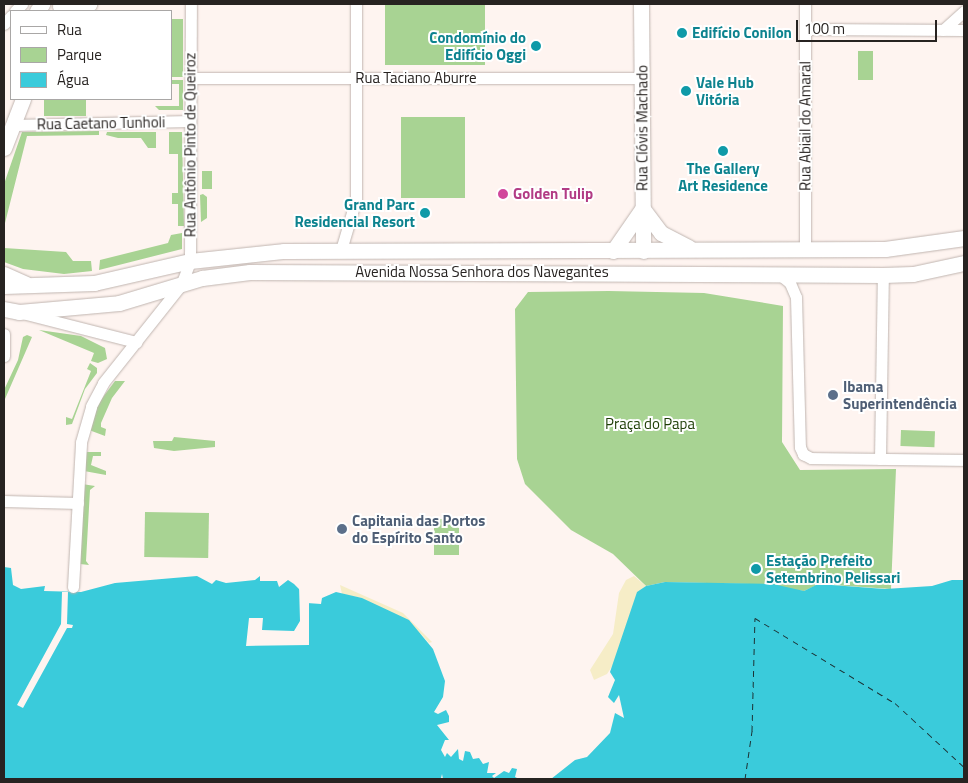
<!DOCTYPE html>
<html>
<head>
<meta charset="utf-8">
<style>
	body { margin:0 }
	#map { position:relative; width:968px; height:783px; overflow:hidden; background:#fef4f0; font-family:"Titillium Web",sans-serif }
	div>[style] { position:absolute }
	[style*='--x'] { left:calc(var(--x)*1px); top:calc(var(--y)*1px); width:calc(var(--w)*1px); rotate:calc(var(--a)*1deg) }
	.green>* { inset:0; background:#a8d393; transform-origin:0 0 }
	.sand>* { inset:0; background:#f6edc7 }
	.water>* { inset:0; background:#3acbdb }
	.pier>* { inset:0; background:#fef4f0 }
	.ferry>* { height:1px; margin-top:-0.5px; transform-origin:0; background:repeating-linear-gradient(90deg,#1b3235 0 6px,transparent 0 11px) }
	.roads { filter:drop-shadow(0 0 1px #c0b5b0) drop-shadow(0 0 1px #c0b5b0) }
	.street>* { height:11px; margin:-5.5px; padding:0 5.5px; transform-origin:5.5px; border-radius:5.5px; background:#fff }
	.secondary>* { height:15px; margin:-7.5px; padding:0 7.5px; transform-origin:7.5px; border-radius:7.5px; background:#fff }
	.dots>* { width:14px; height:14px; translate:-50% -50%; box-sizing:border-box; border:2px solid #fff; border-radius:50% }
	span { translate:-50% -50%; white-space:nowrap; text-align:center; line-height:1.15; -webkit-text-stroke:4px #fff; paint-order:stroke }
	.culture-label { font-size:15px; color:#0d838f; font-weight:700 }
	.left { translate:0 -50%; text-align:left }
	.right { translate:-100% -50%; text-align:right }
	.street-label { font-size:15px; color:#272321 }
	.hotel-label { font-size:15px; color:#b23c85; font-weight:700 }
	.service-label { font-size:15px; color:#4e5e75; font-weight:700 }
	.park-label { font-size:15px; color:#1e3e06 }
	.frame { position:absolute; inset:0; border:5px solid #272321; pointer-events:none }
	.legend { position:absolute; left:10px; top:10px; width:162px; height:90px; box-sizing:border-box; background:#fff; border:1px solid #a9a7a6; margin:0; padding:6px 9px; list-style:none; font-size:15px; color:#272321 }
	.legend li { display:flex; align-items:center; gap:10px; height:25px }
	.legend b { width:25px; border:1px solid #a9a7a6 }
	.scale { position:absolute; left:796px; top:20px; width:141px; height:22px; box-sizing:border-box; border:2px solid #272321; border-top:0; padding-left:6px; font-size:15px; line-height:18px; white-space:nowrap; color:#272321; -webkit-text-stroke:4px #fff; paint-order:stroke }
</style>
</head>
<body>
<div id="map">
	<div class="green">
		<i style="left:385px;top:4px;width:100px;height:61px"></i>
		<i style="left:171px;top:19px;width:12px;height:58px"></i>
		<i style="left:858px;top:51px;width:15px;height:29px"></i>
		<i style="clip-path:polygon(171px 80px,183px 80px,183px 110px,159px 110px,155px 106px,179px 106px,179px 84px,171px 84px)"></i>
		<i style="left:44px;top:99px;width:42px;height:17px"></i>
		<i style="left:401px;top:117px;width:64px;height:81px"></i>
		<i style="clip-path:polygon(22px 132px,99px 131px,99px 135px,27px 136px,4px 227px,4px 184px)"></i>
		<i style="clip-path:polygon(107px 132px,156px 132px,156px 148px,148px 148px,141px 138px,118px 138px,106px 135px)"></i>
		<i style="clip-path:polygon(169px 132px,182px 132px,184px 226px,178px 226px,178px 204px,172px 204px,172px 193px,178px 193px,178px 154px,169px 154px)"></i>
		<i style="left:202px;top:171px;width:10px;height:18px"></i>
		<i style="clip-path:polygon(203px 194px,207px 197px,207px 218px,201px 222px,200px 195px)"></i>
		<i style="clip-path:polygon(182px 233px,182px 249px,99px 270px,100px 260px,168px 243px,171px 235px)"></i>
		<i style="clip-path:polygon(4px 248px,66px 252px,73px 261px,91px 261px,92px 271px,64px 274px,23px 269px,4px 262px)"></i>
		<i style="clip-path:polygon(609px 291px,704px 293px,783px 306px,782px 442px,800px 470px,896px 469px,891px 589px,819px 584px,804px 591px,750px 584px,665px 582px,646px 586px,613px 554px,571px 530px,525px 484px,517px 459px,515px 309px,528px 292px)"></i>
		<i style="clip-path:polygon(39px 330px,81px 336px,105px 348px,107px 359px,98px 363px,91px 361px,94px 353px)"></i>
		<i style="clip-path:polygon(27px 335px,32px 337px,5px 399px,4px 390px,18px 360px,23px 337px)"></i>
		<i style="clip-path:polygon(90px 363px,97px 368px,97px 373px,85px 389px,72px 424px,66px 425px,66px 417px,72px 419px,91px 371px,87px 369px)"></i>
		<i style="clip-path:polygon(115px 381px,125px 381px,112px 398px,101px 423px,101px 427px,106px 429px,105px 436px,89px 430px,97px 405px)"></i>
		<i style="left:901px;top:430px;width:34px;height:16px;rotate:2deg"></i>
		<i style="clip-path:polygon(174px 437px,215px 441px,215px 447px,174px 451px,154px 448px,153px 441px,172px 441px)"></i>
		<i style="clip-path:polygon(85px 452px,101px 452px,101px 456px,93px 456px,91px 465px,106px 471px,106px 475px,84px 471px)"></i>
		<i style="clip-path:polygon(82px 484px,95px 486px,90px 490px,86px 561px,89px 565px,80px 564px)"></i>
		<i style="left:145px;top:512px;width:64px;height:45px;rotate:1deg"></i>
		<i style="left:434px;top:519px;width:25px;height:36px"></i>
	</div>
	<div class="sand">
		<i style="clip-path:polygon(634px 576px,646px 586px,637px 593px,615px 662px,607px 674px,594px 680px,590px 670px,613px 634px,619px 593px,626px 580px)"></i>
		<i style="clip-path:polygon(340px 585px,403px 613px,432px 642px,429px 643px,421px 634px,362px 598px,342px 594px)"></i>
	</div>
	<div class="water">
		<i style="clip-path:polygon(4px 567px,11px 568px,13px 585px,21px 589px,45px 586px,44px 591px,81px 592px,115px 583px,197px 576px,212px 584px,216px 580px,226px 583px,255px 580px,260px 576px,260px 581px,277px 581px,279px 587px,288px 580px,294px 584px,308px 598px,307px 603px,321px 604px,322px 598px,336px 592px,362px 598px,409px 620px,433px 649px,445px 681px,443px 697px,434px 712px,438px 714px,446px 710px,449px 716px,449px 722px,437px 725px,449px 740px,445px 740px,441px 750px,445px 757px,447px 753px,451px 757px,458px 749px,459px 759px,463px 761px,465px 751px,470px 752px,473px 759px,479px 758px,483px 764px,489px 762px,487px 773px,496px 773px,492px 776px,494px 778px,504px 771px,509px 773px,512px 768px,517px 769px,515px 777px,519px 779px,443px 779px,442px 774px,441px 778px,434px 779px,4px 779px)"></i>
		<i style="clip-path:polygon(952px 580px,964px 580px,964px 779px,551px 779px,575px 760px,587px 757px,610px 733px,615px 713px,624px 718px,619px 695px,614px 703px,608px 697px,615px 680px,610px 672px,637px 592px,646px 586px,665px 582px,773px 584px,804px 591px,818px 584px,885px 589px,932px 586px)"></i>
	</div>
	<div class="pier">
		<i style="clip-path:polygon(299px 585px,309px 596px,309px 645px,246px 646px,249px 618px,263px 618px,262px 630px,294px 631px,300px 621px)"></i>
		<i style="clip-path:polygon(62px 592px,68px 592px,67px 624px,73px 625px,72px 628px,67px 628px,23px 708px,17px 705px,61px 624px)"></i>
	</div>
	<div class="ferry">
		<i style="--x:745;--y:779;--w:49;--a:-81.7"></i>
		<i style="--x:752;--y:731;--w:113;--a:-88.5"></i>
		<i style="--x:755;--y:618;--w:164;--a:31.3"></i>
		<i style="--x:895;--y:703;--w:94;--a:42.8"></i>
	</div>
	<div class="roads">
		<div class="street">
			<i style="--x:15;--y:11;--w:10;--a:-45"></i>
			<i style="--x:4;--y:24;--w:11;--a:-49"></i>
			<i style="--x:805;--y:29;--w:159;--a:0.4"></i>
			<i style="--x:943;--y:30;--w:28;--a:-42"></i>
			<i style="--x:191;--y:78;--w:451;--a:0"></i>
			<i style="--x:13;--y:125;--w:177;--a:-1.3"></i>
			<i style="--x:805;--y:248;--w:244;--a:-90"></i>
			<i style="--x:341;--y:250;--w:53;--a:-73.6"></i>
			<i style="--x:356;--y:199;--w:195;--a:-90"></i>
			<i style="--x:779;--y:274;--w:14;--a:39"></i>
			<i style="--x:790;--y:283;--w:15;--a:67"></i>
			<i style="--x:796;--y:297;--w:150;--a:88.5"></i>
			<i style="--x:800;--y:447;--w:8;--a:67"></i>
			<i style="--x:803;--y:454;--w:9;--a:27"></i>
			<i style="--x:811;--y:458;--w:153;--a:0.7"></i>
			<i style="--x:26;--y:314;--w:114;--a:14.3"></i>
			<i style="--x:4;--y:334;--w:22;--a:90"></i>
			<i style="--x:880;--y:459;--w:184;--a:-89.1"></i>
			<i style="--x:4;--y:501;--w:74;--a:1.5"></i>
			<i style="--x:73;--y:587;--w:145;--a:-86.8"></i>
			<i style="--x:81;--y:442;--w:37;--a:-74"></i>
			<i style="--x:91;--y:406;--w:26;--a:-62"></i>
			<i style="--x:103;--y:383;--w:125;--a:-51.5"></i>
			<i style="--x:181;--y:285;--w:26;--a:-69"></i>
			<i style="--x:190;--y:261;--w:257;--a:-89.8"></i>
		</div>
		<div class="secondary">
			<i style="--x:641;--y:4;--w:247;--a:89.5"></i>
			<i style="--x:60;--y:6;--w:10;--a:-11"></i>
			<i style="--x:37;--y:11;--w:9;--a:-54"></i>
			<i style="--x:76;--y:11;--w:15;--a:-28"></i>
			<i style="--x:4;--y:148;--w:53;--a:-68.8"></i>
			<i style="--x:643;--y:209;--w:30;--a:53"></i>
			<i style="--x:661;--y:233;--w:31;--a:27"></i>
			<i style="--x:613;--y:251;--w:51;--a:-55.4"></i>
			<i style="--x:4;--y:274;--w:24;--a:24"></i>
			<i style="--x:4;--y:286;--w:90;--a:-1.9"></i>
			<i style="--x:94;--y:283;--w:98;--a:-12.9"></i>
			<i style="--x:190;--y:261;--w:95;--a:-6.1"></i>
			<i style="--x:284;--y:251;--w:601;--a:-0.19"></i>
			<i style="--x:885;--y:249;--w:80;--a:-7.9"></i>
			<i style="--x:4;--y:309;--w:15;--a:11"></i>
			<i style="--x:19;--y:312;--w:100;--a:-5.1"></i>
			<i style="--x:119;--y:303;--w:87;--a:-16.8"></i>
			<i style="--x:202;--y:278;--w:48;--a:-7.1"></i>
			<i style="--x:250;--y:272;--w:633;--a:0.27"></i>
			<i style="--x:883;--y:275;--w:30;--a:-2"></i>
			<i style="--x:913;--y:274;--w:52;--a:-12.2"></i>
		</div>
	</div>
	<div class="dots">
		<i style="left:682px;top:33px;background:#0f9aa8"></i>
		<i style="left:536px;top:46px;background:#0f9aa8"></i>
		<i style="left:686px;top:91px;background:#0f9aa8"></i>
		<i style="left:723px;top:151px;background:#0f9aa8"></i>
		<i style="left:503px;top:194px;background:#d1479c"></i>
		<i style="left:425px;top:213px;background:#0f9aa8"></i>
		<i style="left:833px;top:395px;background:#5c6f8a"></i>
		<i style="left:342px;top:529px;background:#5c6f8a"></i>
		<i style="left:756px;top:569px;background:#0f9aa8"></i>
	</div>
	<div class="culture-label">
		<span class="left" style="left:692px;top:33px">Edifício Conilon</span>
		<span class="right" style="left:526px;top:46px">Condomínio do<br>Edifício Oggi</span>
		<span class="left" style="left:696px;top:91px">Vale Hub<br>Vitória</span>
		<span style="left:723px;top:177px">The Gallery<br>Art Residence</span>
		<span class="right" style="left:415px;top:213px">Grand Parc<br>Residencial Resort</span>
		<span class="left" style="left:766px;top:569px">Estação Prefeito<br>Setembrino Pelissari</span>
	</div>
	<div class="street-label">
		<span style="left:416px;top:78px">Rua Taciano Aburre</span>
		<span style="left:101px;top:123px;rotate:-1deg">Rua Caetano Tunholi</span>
		<span style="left:805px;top:126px;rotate:-90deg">Rua Abiail do Amaral</span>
		<span style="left:642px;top:128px;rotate:-90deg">Rua Clóvis Machado</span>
		<span style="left:190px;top:145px;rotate:-90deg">Rua Antônio Pinto de Queiroz</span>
		<span style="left:482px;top:272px">Avenida Nossa Senhora dos Navegantes</span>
	</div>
	<div class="hotel-label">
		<span class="left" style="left:513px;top:194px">Golden Tulip</span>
	</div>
	<div class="service-label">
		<span class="left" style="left:843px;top:395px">Ibama<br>Superintendência</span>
		<span class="left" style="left:352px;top:529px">Capitania das Portos<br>do Espírito Santo</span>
	</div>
	<div class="park-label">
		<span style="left:650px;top:424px">Praça do Papa</span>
	</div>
	<div class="frame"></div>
	<ul class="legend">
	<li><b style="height:6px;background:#fff"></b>Rua</li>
	<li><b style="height:14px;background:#a8d393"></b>Parque</li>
	<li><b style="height:14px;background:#3acbdb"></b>Água</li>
	</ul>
	<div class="scale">100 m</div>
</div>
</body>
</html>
